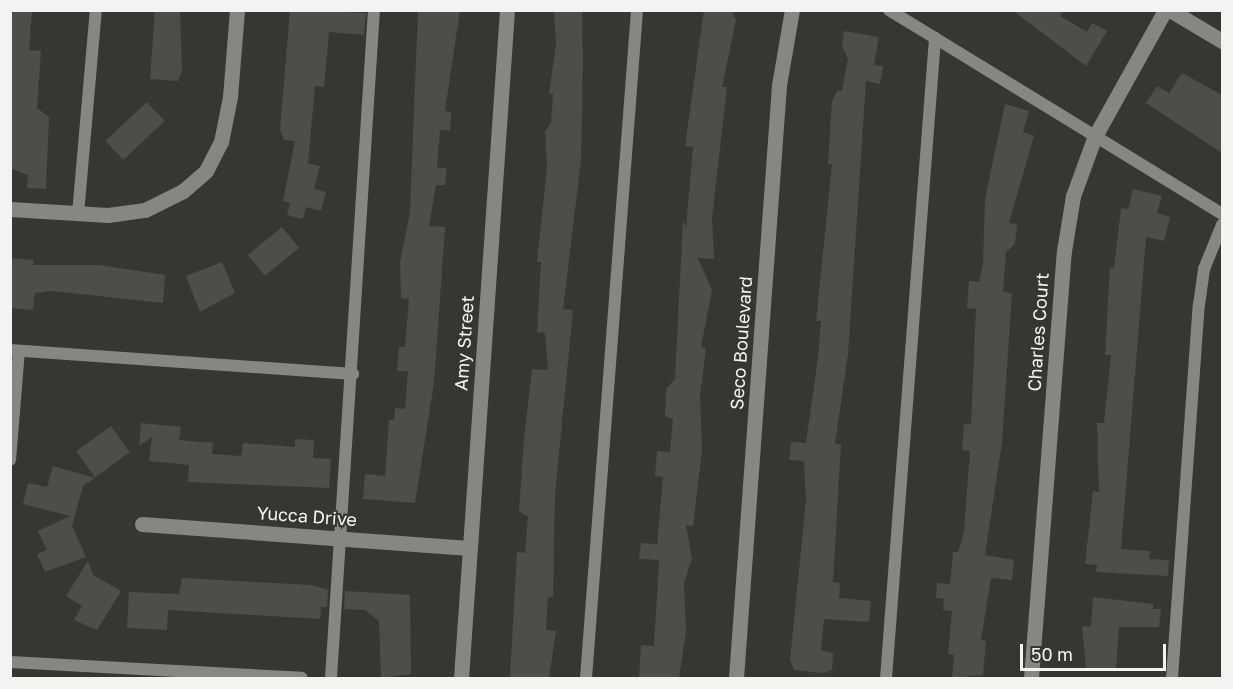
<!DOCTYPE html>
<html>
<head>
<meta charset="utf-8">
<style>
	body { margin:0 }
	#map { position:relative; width:1233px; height:689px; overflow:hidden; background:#373633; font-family:"Golos Text",sans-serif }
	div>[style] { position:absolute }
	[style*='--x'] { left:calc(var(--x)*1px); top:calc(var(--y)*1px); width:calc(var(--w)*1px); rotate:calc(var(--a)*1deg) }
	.building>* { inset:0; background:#4e4d4a; transform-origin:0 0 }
	.lane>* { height:12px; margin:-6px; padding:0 6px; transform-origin:6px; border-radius:6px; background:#878683 }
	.street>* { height:15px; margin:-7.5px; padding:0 7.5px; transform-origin:7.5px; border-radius:7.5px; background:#878683 }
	span { translate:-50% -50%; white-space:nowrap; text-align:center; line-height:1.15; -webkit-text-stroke:4.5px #373633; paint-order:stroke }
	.street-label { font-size:18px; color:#f3f3f1 }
	.frame { position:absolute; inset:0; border:12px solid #f3f3f1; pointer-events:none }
	.scale { position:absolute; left:1020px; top:644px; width:146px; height:27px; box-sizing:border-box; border:3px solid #f3f3f1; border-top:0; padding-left:8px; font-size:18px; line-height:21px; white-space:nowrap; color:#f3f3f1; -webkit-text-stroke:4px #373633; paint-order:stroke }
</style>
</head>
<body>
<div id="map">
	<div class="building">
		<i style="clip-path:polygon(10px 10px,32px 10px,29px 50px,41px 51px,37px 108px,49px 117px,46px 189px,27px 188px,28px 175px,10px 168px)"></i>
		<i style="clip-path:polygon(155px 10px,180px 10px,182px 71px,178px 81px,150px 79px)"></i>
		<i style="clip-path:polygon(290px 10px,366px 13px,364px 35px,329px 32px,324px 87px,315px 86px,308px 163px,320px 166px,314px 189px,326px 192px,321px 211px,306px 207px,303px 219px,287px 215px,290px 203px,283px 201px,295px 141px,284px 140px,280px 130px)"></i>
		<i style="clip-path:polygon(418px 10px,460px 10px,445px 111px,451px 112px,450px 131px,440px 130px,437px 168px,447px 168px,445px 185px,436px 185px,429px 226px,445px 227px,434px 383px,415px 503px,363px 499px,365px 474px,385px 476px,389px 420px,394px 420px,395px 408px,405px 409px,408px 371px,397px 371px,399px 347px,405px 347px,409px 299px,401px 298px,400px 262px,410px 212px)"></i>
		<i style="clip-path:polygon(554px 10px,582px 10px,583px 61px,581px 160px,563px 309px,573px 310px,555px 494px,553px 597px,548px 597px,546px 630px,556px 631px,549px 678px,510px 678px,517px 552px,525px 553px,528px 517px,519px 511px,524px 439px,532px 369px,548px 370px,545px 333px,537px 332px,541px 262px,537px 262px,547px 168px,545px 131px,551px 123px,553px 94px,549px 94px,556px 44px)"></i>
		<i style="clip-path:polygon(704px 10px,732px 12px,736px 20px,722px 87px,727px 87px,712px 217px,714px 259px,698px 258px,712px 290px,701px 347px,706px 348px,700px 395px,702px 451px,693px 526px,686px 525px,692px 559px,684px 583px,686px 631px,679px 678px,639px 678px,641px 645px,654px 646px,659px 560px,639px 559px,641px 543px,657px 544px,663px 477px,655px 476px,657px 451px,670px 452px,673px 419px,665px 416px,666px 389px,675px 379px,683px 220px,686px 228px,693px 147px,685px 146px)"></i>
		<i style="clip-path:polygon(1012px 10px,1063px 10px,1060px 16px,1087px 32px,1092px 23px,1107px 31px,1086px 66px)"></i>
		<i style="clip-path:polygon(844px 31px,879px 37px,874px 65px,883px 66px,880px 84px,866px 81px,848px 354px,835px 444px,841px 444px,833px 582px,840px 583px,839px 598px,871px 601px,869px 622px,824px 619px,821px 650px,833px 653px,832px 670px,823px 673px,794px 670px,790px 660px,806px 500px,804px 461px,789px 460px,791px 442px,806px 443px,818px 357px,821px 321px,816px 321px,832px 164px,828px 164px,832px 101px,837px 91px,842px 91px,848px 59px,842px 46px)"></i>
		<i style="clip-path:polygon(1182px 73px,1222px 95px,1222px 153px,1146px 103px,1157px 86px,1169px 93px)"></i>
		<i style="left:147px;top:102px;width:26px;height:57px;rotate:47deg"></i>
		<i style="clip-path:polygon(1005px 104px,1029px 111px,1023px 132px,1034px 136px,1009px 223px,1017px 224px,1015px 244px,1006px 252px,1003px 292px,1012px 293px,1002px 442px,985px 555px,1014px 560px,1012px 580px,991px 578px,981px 640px,986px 641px,983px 675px,952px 678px,954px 655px,948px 654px,952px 611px,943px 610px,944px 599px,936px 598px,937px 583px,950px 584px,953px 552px,958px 552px,964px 532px,970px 451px,962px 450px,964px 424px,971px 424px,976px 309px,967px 308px,969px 281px,979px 282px,983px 264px,985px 199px)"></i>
		<i style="clip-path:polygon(1133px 189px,1162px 196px,1157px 213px,1170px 217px,1164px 241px,1146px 237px,1121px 549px,1150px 551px,1149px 559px,1169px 560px,1168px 576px,1096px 572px,1097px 565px,1085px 564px,1093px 491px,1099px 492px,1097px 423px,1104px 423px,1111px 355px,1105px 355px,1110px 267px,1114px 268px,1121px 208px,1128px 209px)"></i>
		<i style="left:282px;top:227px;width:27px;height:44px;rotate:51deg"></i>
		<i style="clip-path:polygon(10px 258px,34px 260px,33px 265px,99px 265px,165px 275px,163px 303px,52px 291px,35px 293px,33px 310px,10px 308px)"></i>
		<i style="clip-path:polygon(222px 262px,235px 293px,200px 312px,186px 276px)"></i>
		<i style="clip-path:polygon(141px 423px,181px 427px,179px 440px,213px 443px,212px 454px,241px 456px,243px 443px,295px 447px,295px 439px,314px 440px,313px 458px,331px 459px,329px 488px,188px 482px,189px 465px,149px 461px,152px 437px,139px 446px)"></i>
		<i style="left:111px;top:426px;width:32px;height:43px;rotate:54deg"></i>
		<i style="clip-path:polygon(53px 466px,95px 478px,83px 486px,72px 526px,86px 557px,45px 572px,37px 554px,47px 550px,38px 531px,70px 516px,23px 504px,28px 483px,47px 487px)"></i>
		<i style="clip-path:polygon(88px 561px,93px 575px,121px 591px,97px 630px,74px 620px,82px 606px,66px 596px)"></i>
		<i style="clip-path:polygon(182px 578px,312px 585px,328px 590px,327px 607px,321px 607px,320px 619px,168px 610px,167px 630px,127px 628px,129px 592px,179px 594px)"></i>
		<i style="clip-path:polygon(345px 591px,410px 595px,411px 674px,381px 678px,379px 621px,365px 610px,344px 609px)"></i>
		<i style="clip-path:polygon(1093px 597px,1153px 604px,1153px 609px,1161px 609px,1159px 627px,1119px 627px,1116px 671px,1086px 668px,1082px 626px,1091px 627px)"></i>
	</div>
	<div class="lane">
		<i style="--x:889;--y:10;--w:54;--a:31.3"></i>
		<i style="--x:78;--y:214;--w:205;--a:-85"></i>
		<i style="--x:10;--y:350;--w:344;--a:4"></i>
		<i style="--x:10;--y:460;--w:109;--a:-85.3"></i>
		<i style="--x:10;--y:662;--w:292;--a:3.1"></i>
		<i style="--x:331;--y:678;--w:669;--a:-86.32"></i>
		<i style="--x:586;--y:678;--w:670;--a:-85.63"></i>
		<i style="--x:886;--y:678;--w:642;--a:-85.62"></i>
		<i style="--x:935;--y:38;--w:337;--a:31.5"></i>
		<i style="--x:1172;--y:678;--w:374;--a:-85.9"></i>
		<i style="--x:1199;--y:305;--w:36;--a:-82"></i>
		<i style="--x:1204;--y:269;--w:48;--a:-67.8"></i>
	</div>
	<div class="street">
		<i style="--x:1170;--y:10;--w:61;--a:30.8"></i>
		<i style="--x:10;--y:209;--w:98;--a:3.5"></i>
		<i style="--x:108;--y:215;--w:37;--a:-8"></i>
		<i style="--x:145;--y:210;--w:42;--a:-26.6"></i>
		<i style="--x:183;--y:191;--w:30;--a:-41"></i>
		<i style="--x:206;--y:171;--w:33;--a:-63"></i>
		<i style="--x:221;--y:142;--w:46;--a:-78.7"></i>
		<i style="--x:230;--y:97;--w:87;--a:-85.4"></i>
		<i style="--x:142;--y:524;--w:328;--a:4.2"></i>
		<i style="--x:461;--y:678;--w:670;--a:-86.06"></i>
		<i style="--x:736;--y:678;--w:595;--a:-85.85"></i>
		<i style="--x:779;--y:85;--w:76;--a:-80.2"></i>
		<i style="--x:1031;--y:678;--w:428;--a:-85.6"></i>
		<i style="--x:1064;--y:251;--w:56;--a:-80.7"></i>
		<i style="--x:1073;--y:196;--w:64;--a:-69.9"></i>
		<i style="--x:1095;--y:136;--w:144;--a:-60.9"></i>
	</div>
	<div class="street-label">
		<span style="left:1038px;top:332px;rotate:-86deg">Charles Court</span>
		<span style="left:464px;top:343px;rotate:-86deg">Amy Street</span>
		<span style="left:741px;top:343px;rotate:-86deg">Seco Boulevard</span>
		<span style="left:307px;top:516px;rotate:4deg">Yucca Drive</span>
	</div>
	<div class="frame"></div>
	<div class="scale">50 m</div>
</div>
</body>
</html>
